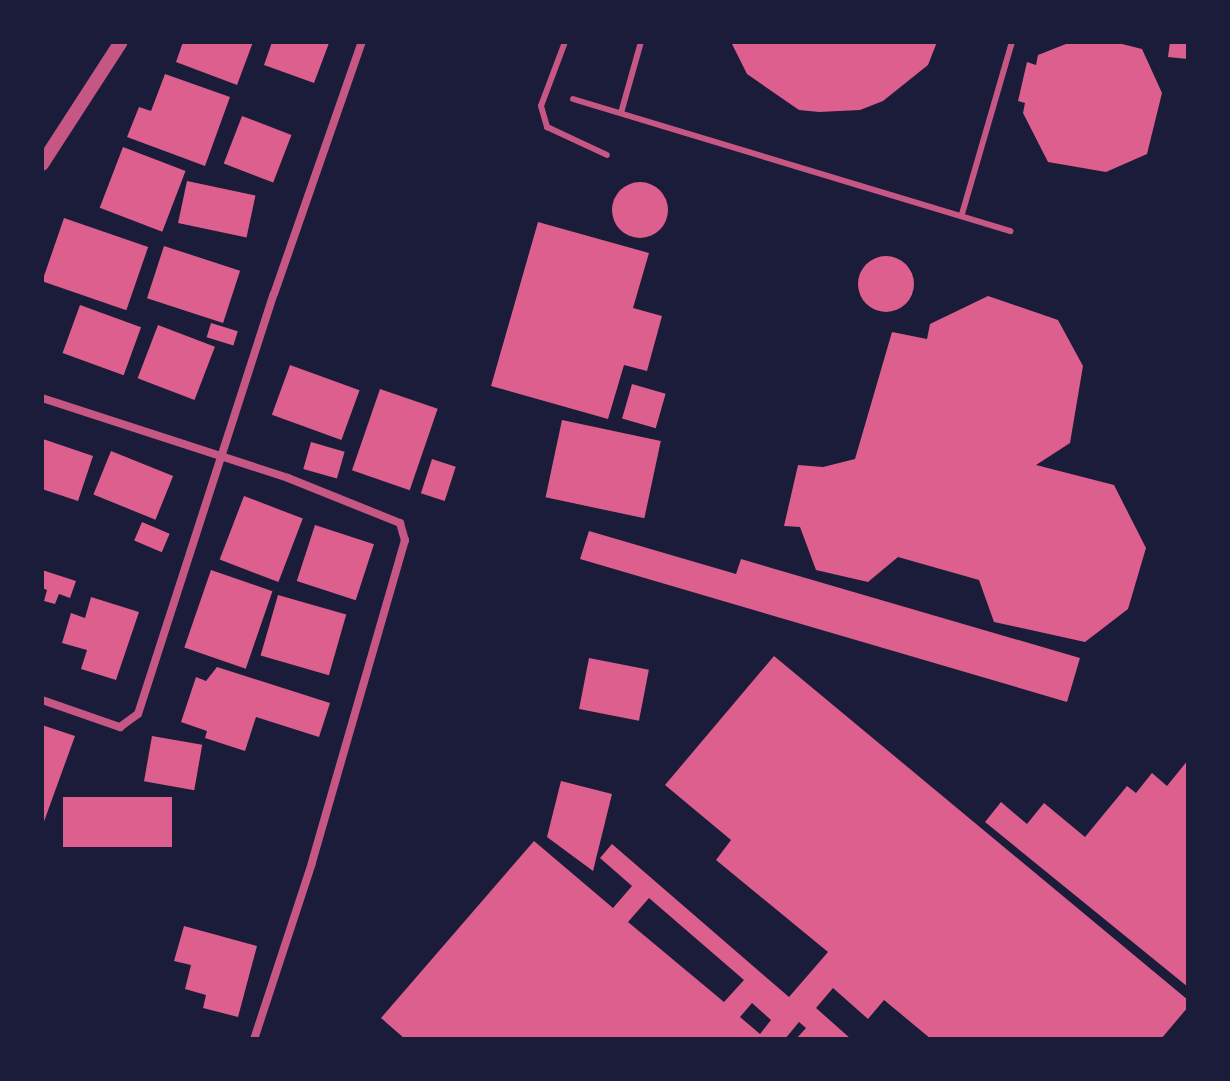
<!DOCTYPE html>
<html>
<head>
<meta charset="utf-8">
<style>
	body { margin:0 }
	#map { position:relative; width:1230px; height:1081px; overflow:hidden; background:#1b1b3a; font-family:Figtree,sans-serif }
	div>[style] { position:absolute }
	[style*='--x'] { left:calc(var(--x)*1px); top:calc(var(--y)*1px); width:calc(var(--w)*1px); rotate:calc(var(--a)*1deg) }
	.building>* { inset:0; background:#dd5f8e; transform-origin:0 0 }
	.round { border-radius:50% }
	.service>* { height:6px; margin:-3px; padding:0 3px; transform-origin:3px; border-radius:3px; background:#c65784 }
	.minor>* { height:8px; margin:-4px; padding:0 4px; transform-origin:4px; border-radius:4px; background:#c65784 }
	.tertiary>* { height:14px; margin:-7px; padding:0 7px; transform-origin:7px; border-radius:7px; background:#c65784 }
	span { translate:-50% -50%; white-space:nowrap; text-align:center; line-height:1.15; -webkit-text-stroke:7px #1b1b3a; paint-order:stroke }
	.frame { position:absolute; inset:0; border:44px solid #1b1b3a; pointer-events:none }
</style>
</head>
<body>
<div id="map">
	<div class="building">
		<i style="clip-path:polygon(183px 42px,253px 42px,237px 85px,176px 62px)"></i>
		<i style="clip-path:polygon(272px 42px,329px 43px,314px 83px,264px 65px)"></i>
		<i style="clip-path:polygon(731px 42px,937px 42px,928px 65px,883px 101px,860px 110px,819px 112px,799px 110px,747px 74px)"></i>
		<i style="clip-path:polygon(1071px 42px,1114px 42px,1142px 49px,1162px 93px,1147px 154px,1106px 172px,1048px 162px,1023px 113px,1025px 103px,1018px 101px,1027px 62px,1036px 65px,1038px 55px)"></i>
		<i style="clip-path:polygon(1170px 42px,1188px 42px,1188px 59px,1168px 57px)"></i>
		<i style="clip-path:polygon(165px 74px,230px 97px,205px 166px,127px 137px,139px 107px,151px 111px)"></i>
		<i style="left:242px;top:116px;width:53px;height:51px;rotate:21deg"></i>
		<i style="left:123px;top:147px;width:67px;height:65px;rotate:21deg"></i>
		<i style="left:187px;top:181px;width:70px;height:43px;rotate:12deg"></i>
		<i class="round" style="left:612px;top:182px;width:56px;height:56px"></i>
		<i style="left:64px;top:218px;width:89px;height:67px;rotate:19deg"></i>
		<i style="clip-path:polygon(538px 222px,649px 253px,633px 308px,662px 316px,647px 371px,624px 365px,608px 419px,491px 386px)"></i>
		<i style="left:164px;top:246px;width:80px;height:55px;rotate:18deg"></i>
		<i class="round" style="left:858px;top:256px;width:56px;height:56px"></i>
		<i style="clip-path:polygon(988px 296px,1058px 320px,1083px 366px,1070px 443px,1036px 465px,1114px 485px,1146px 548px,1128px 609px,1085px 642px,994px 622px,979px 580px,898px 557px,868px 582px,816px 570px,800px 527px,784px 526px,798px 465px,823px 467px,855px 459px,892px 332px,927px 339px,930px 324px)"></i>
		<i style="left:80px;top:305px;width:65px;height:51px;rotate:20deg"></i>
		<i style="left:211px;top:323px;width:28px;height:15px;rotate:17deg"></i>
		<i style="left:158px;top:325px;width:61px;height:57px;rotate:21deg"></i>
		<i style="left:290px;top:365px;width:74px;height:53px;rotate:20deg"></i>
		<i style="left:632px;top:384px;width:35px;height:36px;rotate:16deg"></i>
		<i style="left:380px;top:389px;width:61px;height:86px;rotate:19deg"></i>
		<i style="left:562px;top:420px;width:101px;height:79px;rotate:12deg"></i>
		<i style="clip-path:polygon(43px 439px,93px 456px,78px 501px,42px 489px)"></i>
		<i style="left:311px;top:442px;width:35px;height:28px;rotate:16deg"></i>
		<i style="left:111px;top:451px;width:67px;height:47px;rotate:22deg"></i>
		<i style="left:432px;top:459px;width:25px;height:36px;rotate:18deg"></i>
		<i style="left:244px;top:496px;width:63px;height:68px;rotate:21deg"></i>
		<i style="left:142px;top:522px;width:30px;height:20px;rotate:23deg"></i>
		<i style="left:315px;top:525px;width:62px;height:59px;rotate:18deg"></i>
		<i style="clip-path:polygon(589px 531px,736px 574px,741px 559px,1080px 658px,1067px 702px,580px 559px)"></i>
		<i style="clip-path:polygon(42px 570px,76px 581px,70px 598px,59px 594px,55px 604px,44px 601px,47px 590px,42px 588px)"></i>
		<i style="left:211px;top:570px;width:65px;height:82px;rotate:19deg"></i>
		<i style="left:278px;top:595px;width:71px;height:63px;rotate:16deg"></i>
		<i style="clip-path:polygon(91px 597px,139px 612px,116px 680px,81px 669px,87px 650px,62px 643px,71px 613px,85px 618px)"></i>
		<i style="clip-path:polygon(evenodd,774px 656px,1188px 1000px,1188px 1007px,1161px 1039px,931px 1039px,884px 1000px,868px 1019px,833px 988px,816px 1008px,851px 1039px,796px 1039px,806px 1028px,799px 1022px,785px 1039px,405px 1039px,381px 1018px,534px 841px,613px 908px,632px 886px,600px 858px,612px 844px,789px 997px,828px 952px,716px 860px,731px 840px,665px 785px,774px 656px,649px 898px,744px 980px,724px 1002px,628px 922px,649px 898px,774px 656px,752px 1003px,771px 1020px,760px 1034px,740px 1017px,752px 1003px)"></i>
		<i style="left:589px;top:658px;width:61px;height:52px;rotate:11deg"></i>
		<i style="clip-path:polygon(217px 667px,330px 703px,319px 737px,256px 717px,245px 751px,205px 738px,207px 731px,181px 722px,196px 677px,206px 681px)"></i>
		<i style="clip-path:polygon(42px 725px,75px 736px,42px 827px)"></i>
		<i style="left:152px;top:736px;width:51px;height:46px;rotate:10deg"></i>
		<i style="clip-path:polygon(1188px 760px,1188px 987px,985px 822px,1001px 802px,1027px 824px,1044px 803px,1085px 837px,1127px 786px,1136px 793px,1152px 773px,1167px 786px)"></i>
		<i style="clip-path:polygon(561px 781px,612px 794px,593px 871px,547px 837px)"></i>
		<i style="left:63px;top:797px;width:109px;height:50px"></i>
		<i style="clip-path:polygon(184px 926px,257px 946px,238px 1017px,203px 1008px,206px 995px,185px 989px,191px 965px,174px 961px)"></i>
	</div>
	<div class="service">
		<i style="--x:565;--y:42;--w:68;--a:110.6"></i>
		<i style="--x:541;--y:106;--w:22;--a:74"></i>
		<i style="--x:547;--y:127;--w:66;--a:25"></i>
		<i style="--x:573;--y:99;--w:457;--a:16.8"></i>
		<i style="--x:621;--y:113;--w:74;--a:-74.3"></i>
		<i style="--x:962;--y:214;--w:179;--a:-73.8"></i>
	</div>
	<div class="minor">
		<i style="--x:42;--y:398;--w:259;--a:18"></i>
		<i style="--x:288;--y:478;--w:121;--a:21.9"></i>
		<i style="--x:400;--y:523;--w:18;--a:74"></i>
		<i style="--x:405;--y:540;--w:336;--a:106.1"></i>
		<i style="--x:312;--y:863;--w:185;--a:108.2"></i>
		<i style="--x:42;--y:700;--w:83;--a:19.1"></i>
		<i style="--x:120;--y:727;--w:22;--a:-36"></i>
		<i style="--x:138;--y:714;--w:441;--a:-72.1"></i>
		<i style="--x:274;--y:294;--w:267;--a:-70.8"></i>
	</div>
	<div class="tertiary">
		<i style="--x:42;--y:164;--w:145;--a:-57.1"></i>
	</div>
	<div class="frame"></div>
</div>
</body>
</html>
